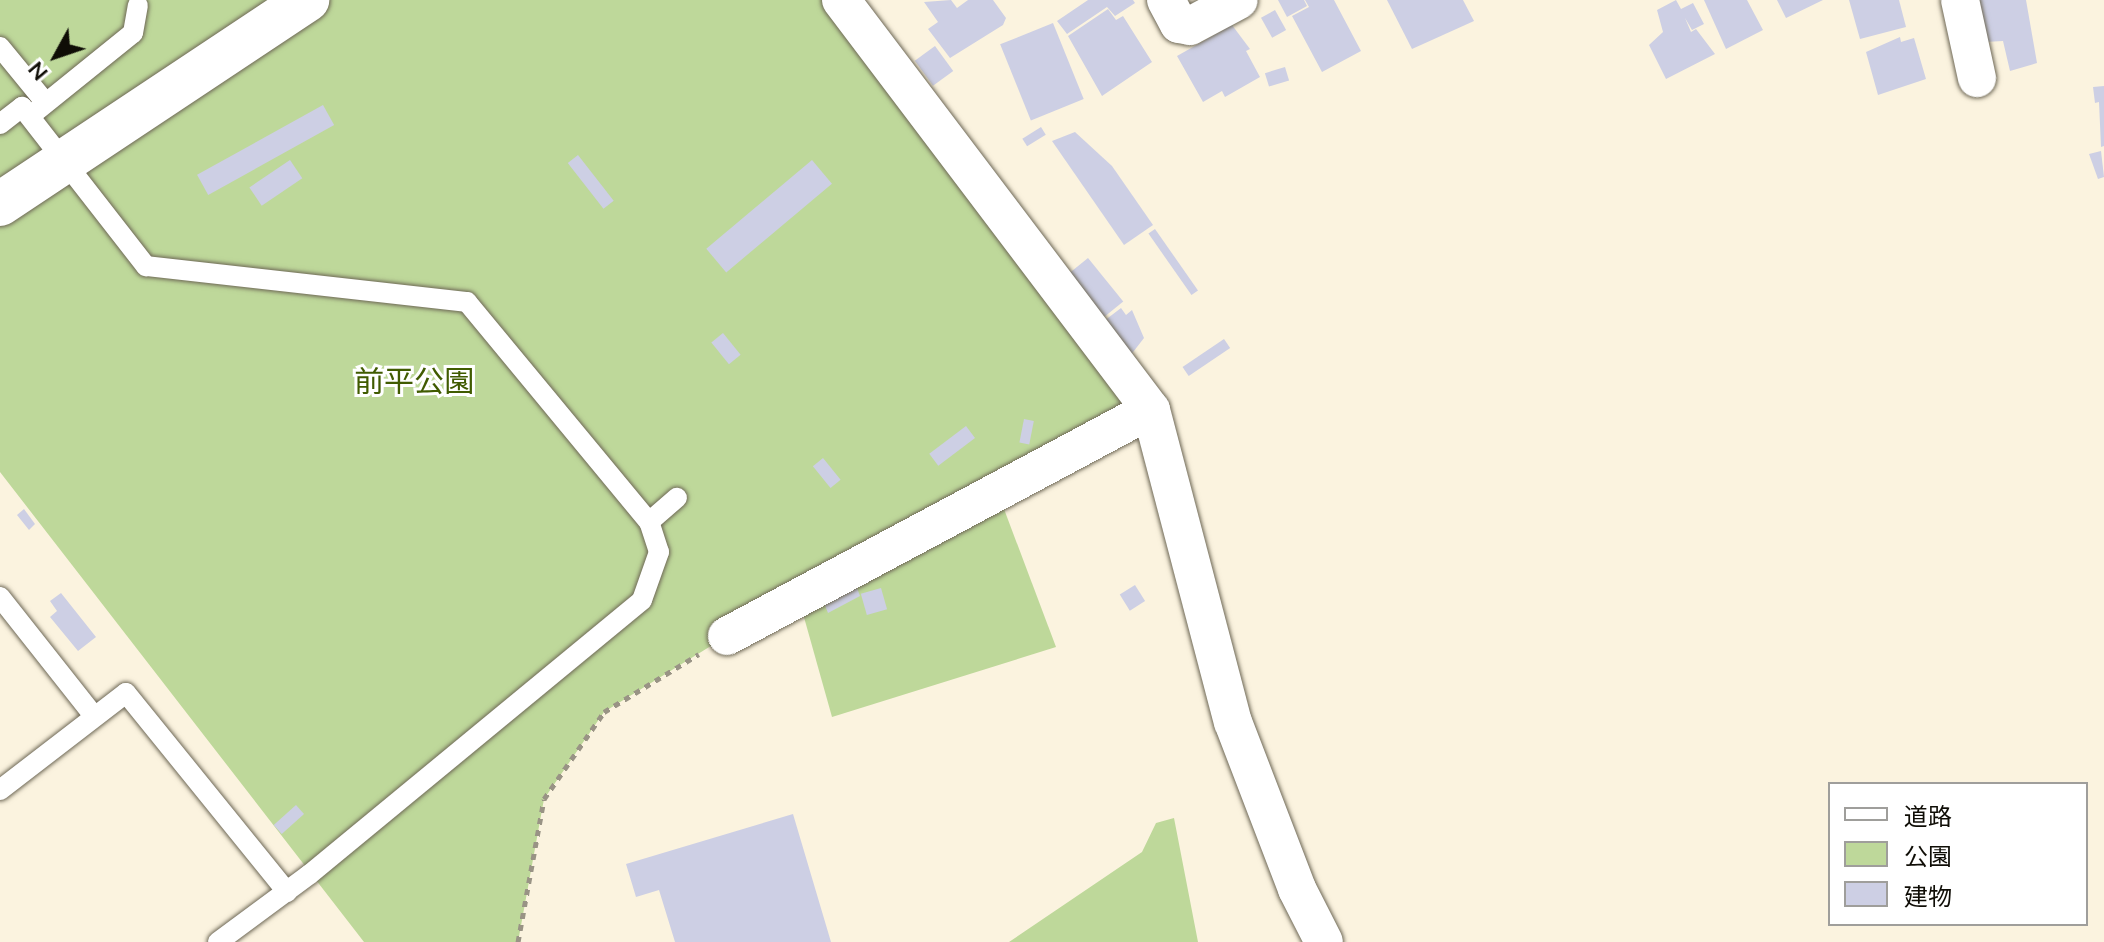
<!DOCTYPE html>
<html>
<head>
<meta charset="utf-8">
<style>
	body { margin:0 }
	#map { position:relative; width:2104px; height:942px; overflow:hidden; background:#fbf3df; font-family:Mulish,"Noto Sans JP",sans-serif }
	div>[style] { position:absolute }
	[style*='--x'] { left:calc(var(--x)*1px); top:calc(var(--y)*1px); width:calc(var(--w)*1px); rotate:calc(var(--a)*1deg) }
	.green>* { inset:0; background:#bed89a }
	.building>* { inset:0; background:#cdcfe4; transform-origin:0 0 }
	.path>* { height:5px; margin-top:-2.5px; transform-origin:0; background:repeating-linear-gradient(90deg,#999385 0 6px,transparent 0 12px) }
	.roads { filter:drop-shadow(0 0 2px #6e6856) drop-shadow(0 0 2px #6e6856) }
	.service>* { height:20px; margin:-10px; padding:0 10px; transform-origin:10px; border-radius:10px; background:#fff }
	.minor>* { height:38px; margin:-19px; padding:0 19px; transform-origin:19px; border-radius:19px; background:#fff }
	.tertiary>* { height:44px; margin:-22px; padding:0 22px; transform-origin:22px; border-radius:22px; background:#fff }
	span { translate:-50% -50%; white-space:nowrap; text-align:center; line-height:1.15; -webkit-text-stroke:6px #fff; paint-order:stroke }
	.park-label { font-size:30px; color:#405b00 }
	.legend { position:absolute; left:1828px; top:782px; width:260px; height:144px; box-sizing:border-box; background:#fff; border:2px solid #9f9e9b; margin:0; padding:10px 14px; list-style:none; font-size:24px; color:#0f0d06 }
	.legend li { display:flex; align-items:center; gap:16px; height:40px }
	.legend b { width:40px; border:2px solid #9f9e9b }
	.north { position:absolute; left:16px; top:16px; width:80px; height:80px; -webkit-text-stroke:6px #fff; paint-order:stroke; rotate:230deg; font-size:22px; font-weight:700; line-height:32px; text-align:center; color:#0f0d06 }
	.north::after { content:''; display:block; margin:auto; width:28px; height:36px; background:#0f0d06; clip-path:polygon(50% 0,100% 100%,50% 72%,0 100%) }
</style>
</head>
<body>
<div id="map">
	<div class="green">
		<i style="clip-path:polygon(0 0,826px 0,1151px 410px,727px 636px,604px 712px,544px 799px,518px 942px,364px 942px,0 472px)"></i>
		<i style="clip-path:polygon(1004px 509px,1056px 647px,832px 717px,800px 603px)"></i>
		<i style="clip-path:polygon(1174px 818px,1198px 942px,1009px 942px,1142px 852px,1156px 823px)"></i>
	</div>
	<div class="building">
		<i style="clip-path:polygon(951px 0,957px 8px,968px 0,993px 0,1006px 18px,1003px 25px,950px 58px,928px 29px,938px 22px,924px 2px)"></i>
		<i style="clip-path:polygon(1088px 0,1133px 0,1135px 3px,1115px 16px,1107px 7px,1067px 34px,1057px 21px)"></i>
		<i style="clip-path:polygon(1278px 0,1304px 0,1307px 6px,1287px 17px)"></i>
		<i style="clip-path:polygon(1305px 0,1334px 0,1361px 51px,1322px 72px,1292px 16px,1309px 7px)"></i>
		<i style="clip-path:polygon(1387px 0,1463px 0,1474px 21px,1412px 49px)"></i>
		<i style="clip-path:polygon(1676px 0,1681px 9px,1693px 3px,1704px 24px,1692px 30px,1685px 18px,1691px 32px,1696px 29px,1715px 54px,1666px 79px,1649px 45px,1663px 32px,1657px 10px)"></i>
		<i style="clip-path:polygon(1704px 0,1747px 0,1763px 30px,1726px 49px)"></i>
		<i style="clip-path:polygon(1777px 0,1823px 0,1786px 18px)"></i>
		<i style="clip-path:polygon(1849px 0,1899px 0,1906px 27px,1860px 39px)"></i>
		<i style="clip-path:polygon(1969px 0,2026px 0,2037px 63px,2010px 71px,2003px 41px,1985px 42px)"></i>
		<i style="clip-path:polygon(1108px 9px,1116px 20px,1123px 16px,1152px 62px,1102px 96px,1068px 36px)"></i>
		<i style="left:1275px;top:10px;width:23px;height:16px;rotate:61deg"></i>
		<i style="left:1053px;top:23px;width:82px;height:57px;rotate:68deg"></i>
		<i style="clip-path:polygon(1232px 25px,1250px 49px,1246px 51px,1260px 77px,1225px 97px,1222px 91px,1203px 102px,1177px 56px)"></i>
		<i style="clip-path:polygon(1900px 37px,1901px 42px,1914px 38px,1926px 79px,1878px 95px,1866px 52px)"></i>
		<i style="left:935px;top:46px;width:31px;height:25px;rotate:54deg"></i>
		<i style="left:1285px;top:67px;width:14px;height:21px;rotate:73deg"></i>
		<i style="clip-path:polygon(2104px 86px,2104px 146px,2101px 147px,2099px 102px,2095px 103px,2093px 87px)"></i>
		<i style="left:323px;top:105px;width:23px;height:144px;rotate:61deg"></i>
		<i style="left:1041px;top:127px;width:9px;height:22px;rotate:58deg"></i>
		<i style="clip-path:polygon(1075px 132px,1112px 166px,1153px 225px,1124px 245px,1052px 141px)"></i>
		<i style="clip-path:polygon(2101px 151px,2104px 177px,2098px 179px,2089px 154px)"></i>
		<i style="left:578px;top:155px;width:58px;height:13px;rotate:52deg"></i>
		<i style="left:290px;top:160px;width:22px;height:49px;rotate:56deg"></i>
		<i style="left:812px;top:160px;width:31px;height:138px;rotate:50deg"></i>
		<i style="left:1155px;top:229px;width:75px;height:8px;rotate:55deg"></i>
		<i style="left:1088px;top:258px;width:56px;height:25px;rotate:51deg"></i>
		<i style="clip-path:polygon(1121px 308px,1126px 315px,1132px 310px,1144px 338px,1130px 356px,1104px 321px)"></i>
		<i style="left:723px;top:333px;width:28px;height:15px;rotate:51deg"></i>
		<i style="left:1224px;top:339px;width:11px;height:50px;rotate:56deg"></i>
		<i style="left:1024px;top:419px;width:10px;height:24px;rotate:11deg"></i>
		<i style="left:966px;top:426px;width:15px;height:46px;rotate:53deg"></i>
		<i style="left:823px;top:458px;width:28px;height:13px;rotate:51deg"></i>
		<i style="clip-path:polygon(24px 509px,35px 524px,29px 530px,17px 515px)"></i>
		<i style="left:1135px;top:585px;width:19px;height:18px;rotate:58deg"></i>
		<i style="clip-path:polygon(857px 588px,860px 596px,828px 613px,824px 603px)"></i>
		<i style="left:881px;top:588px;width:22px;height:21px;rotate:74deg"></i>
		<i style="clip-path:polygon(61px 593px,96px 637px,78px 651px,50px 617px,57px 611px,50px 601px)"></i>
		<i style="left:296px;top:805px;width:12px;height:30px;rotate:48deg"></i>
		<i style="clip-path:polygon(793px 814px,831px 942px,675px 942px,659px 890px,636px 897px,626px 864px)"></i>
	</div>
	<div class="path">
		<i style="--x:518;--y:942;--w:145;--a:-79.7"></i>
		<i style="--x:544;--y:799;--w:106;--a:-55.4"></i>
		<i style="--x:604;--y:712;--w:111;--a:-31.4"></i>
	</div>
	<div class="roads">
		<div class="service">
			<i style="--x:0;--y:47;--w:71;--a:50.7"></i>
			<i style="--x:30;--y:116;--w:132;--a:-38.9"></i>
			<i style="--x:133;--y:33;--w:28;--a:-80"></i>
			<i style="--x:0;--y:124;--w:28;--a:-38"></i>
			<i style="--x:22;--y:107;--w:202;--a:52.1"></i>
			<i style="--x:146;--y:266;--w:323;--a:6.4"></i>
			<i style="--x:467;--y:302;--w:286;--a:50.4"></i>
			<i style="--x:649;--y:522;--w:37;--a:-41"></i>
			<i style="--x:0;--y:597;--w:152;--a:51.7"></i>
			<i style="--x:0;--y:790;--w:159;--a:-37.6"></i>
			<i style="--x:126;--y:693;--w:256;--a:51"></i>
			<i style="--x:218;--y:942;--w:114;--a:-36.5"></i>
			<i style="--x:310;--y:874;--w:430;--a:-39.5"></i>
			<i style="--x:642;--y:600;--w:51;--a:-70.5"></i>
			<i style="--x:659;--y:552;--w:32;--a:-108"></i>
		</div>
		<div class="minor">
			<i style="--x:841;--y:0;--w:514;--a:52.91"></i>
			<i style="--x:1151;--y:410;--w:323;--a:75.3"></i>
			<i style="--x:1233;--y:722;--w:179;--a:69"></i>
			<i style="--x:1297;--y:889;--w:59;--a:63"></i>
			<i style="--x:1166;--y:0;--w:27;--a:62"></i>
			<i style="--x:1179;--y:24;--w:11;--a:10"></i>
			<i style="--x:1190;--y:26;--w:55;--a:-28"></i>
			<i style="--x:1960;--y:0;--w:80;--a:77.7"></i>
			<i style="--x:727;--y:636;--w:480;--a:-28.1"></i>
		</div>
		<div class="tertiary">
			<i style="--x:0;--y:204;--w:369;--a:-33.6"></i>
		</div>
	</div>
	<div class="park-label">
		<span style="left:414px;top:381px">前平公園</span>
	</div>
	<ul class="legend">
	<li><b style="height:10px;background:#fff"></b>道路</li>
	<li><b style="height:22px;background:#bed89a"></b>公園</li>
	<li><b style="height:22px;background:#cdcfe4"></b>建物</li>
	</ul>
	<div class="north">N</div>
</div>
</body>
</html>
